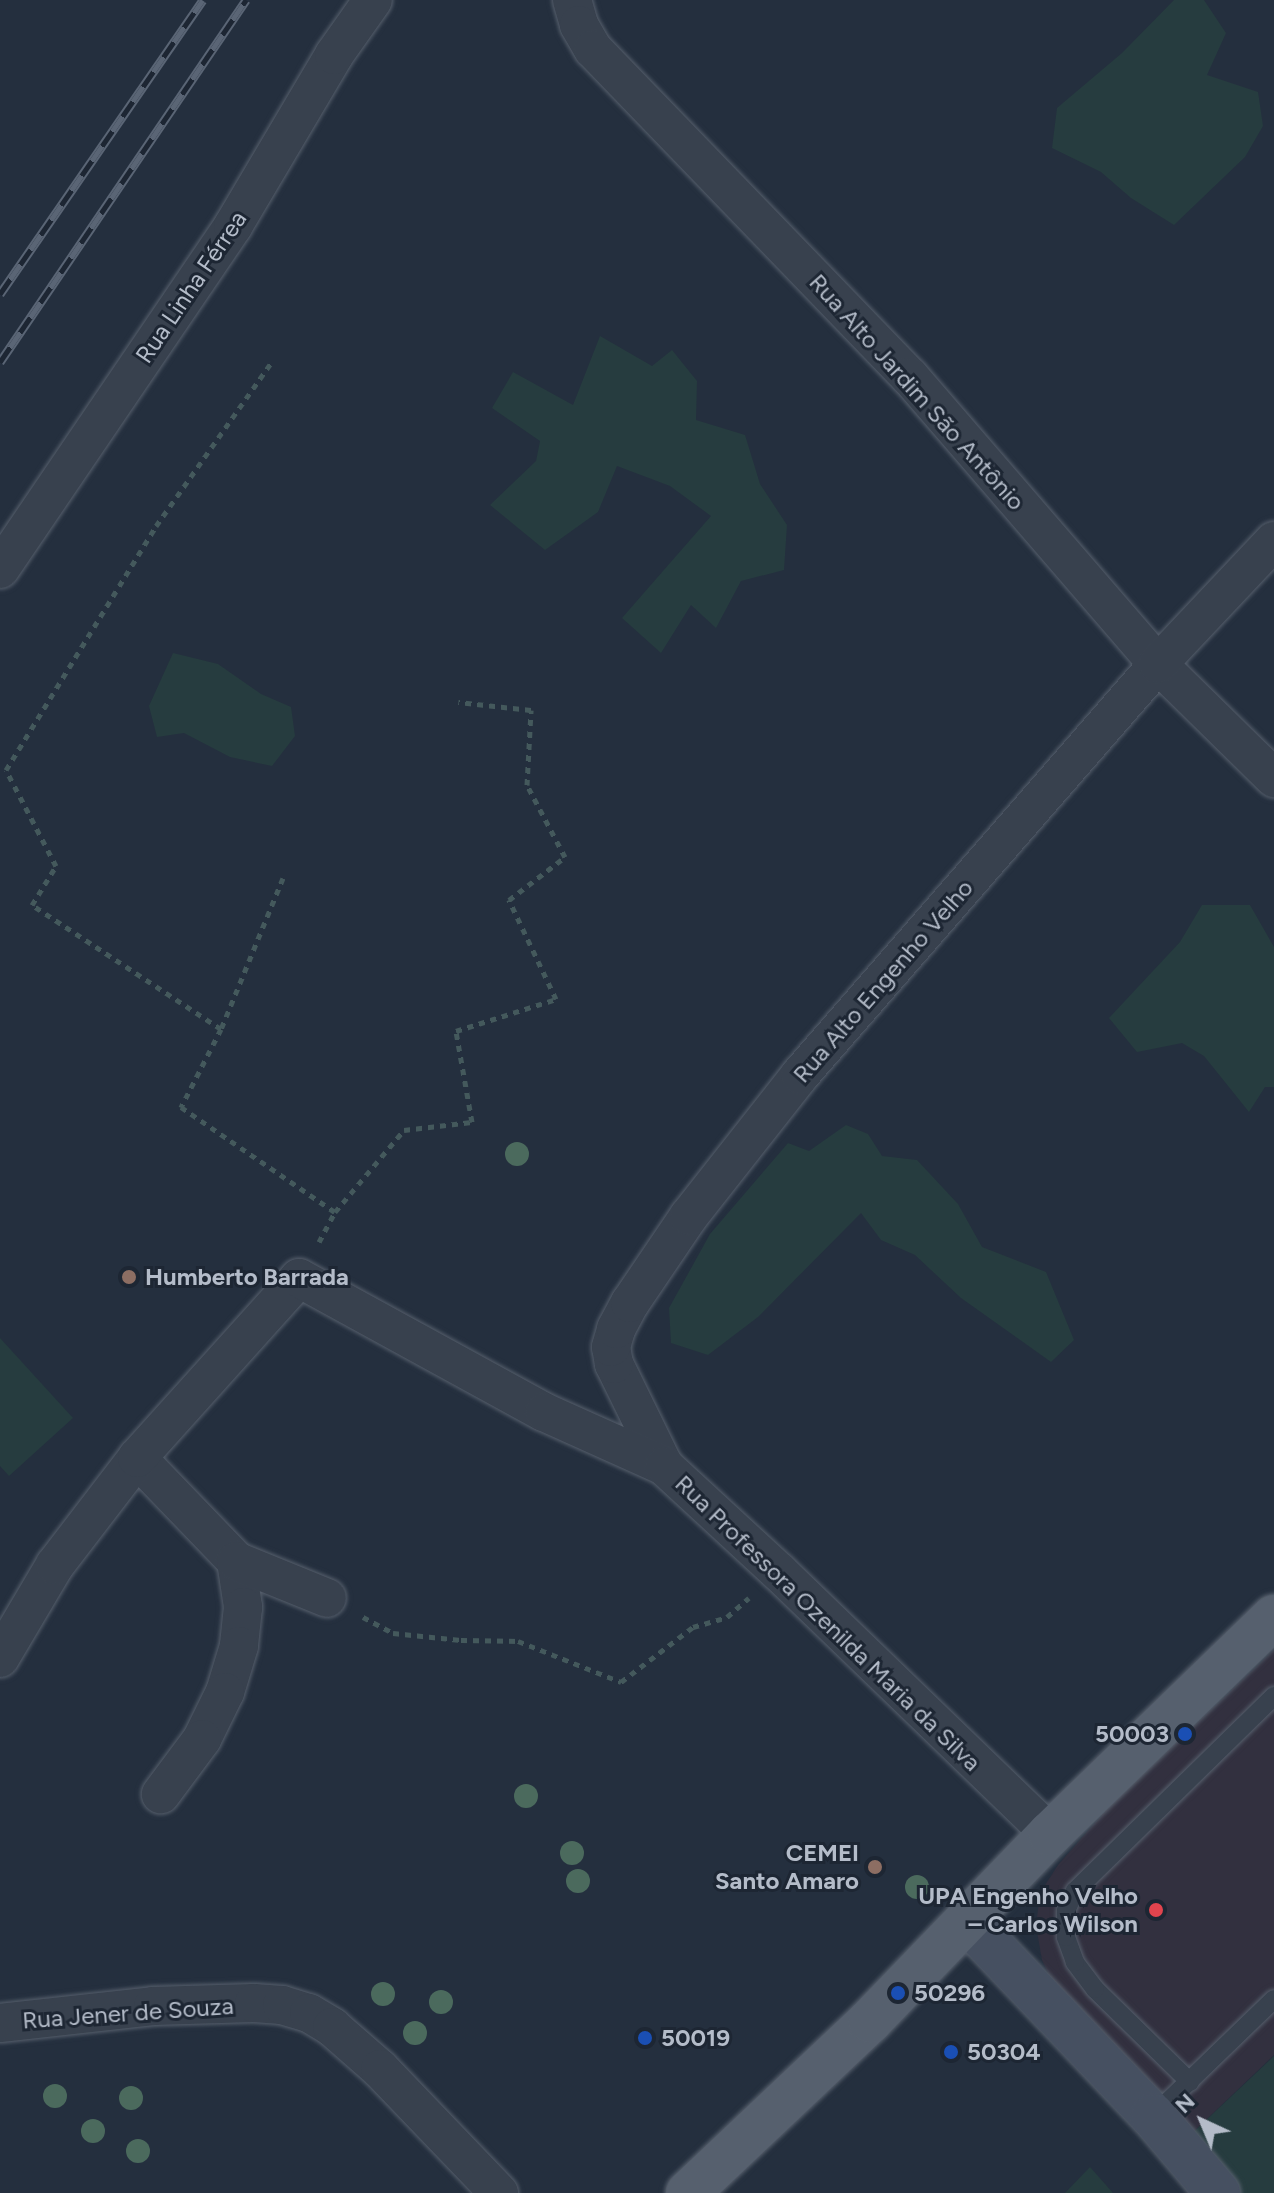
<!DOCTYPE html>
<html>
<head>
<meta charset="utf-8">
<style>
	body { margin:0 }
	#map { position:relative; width:1274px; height:2193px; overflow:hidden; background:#242f3e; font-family:Figtree,sans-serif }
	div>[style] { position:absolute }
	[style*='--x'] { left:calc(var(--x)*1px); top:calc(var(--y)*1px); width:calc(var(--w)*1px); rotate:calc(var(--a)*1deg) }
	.medical>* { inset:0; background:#32303f }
	.green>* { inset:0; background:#263c3f }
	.path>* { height:5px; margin-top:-2.5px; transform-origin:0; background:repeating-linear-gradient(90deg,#44595c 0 6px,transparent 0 12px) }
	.roads { filter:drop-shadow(0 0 2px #565f6c) drop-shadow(0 0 2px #565f6c) }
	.lane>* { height:18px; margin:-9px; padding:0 9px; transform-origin:9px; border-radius:9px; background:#38414e }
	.street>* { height:38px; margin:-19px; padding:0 19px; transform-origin:19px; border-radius:19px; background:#38414e }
	.secondary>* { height:44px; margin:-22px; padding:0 22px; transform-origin:22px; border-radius:22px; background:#465061 }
	.primary>* { height:44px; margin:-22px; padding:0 22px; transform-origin:22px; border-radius:22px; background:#56606e }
	.rail>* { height:9px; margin-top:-4.5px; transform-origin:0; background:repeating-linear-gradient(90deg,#1d2633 0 18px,#5a6575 0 36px); box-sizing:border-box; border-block:2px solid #5a6575 }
	.trees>* { width:24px; height:24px; margin:-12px; border-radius:50%; background:#4b6a5d }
	.dots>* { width:22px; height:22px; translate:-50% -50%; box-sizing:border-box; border:4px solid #1d2633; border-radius:50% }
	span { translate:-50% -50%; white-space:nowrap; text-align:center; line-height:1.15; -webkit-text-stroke:6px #1d2633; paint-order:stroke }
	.street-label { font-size:24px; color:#b4bcc9 }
	.poi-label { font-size:24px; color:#b4bcc9; font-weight:700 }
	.left { translate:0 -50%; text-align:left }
	.right { translate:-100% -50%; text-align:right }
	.north { position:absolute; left:1162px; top:2081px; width:80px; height:80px; -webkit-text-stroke:6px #1d2633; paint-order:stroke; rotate:316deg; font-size:22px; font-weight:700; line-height:32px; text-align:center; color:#b4bcc9 }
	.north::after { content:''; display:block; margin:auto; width:28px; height:36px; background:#b4bcc9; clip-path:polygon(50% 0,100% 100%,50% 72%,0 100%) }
</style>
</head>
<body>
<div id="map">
	<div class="medical">
		<i style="clip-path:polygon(1274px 1650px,1274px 2055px,1185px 2140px,1054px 1986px,1042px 1960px,1036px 1926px,1040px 1893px,1058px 1865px,1115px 1800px)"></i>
	</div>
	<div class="green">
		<i style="clip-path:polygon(1174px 0,1204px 0,1226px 33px,1207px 75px,1258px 92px,1263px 126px,1245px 157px,1174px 225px,1131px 198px,1101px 172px,1052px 148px,1057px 108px,1122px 53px)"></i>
		<i style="clip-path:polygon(600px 336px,652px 366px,672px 350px,697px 381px,696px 420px,745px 435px,760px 484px,787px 525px,784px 570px,741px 581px,716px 628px,691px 605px,661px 653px,622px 618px,711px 516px,670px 486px,617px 466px,598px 512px,545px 550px,490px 505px,536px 461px,540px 441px,492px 408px,513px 372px,573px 405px)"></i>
		<i style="clip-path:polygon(173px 653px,218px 664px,261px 694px,291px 707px,295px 736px,272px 766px,230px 757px,184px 733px,157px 737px,149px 706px)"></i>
		<i style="clip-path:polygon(1202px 905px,1250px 905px,1274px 947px,1274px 1087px,1265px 1087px,1249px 1112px,1204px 1056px,1182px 1043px,1137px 1052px,1109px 1018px,1180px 942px)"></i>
		<i style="clip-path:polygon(846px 1125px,868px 1134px,882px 1156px,917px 1160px,958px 1204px,982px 1247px,1046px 1272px,1074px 1340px,1051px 1362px,961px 1298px,915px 1255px,881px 1240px,861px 1213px,758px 1317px,708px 1355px,671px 1343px,669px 1308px,710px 1234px,788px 1143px,809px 1151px)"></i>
		<i style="clip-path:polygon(0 1338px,73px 1418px,9px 1476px,0 1466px)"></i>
		<i style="clip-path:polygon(1274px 2056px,1274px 2193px,1232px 2193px,1185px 2140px)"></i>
		<i style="clip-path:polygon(1090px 2167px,1113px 2193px,1065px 2193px)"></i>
	</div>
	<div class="path">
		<i style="--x:283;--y:878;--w:163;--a:112.3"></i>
		<i style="--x:221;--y:1029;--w:88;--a:117.1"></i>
		<i style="--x:181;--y:1107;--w:186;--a:34.3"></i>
		<i style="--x:221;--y:1029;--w:226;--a:-146.7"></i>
		<i style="--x:32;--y:905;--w:46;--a:-58.4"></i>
		<i style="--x:56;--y:866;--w:108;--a:-117.5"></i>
		<i style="--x:6;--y:770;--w:286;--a:-58.4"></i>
		<i style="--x:156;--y:526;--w:203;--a:-54.8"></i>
		<i style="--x:319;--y:1242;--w:34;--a:-62"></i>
		<i style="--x:335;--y:1212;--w:107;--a:-49.9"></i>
		<i style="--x:404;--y:1130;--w:68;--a:-6.7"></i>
		<i style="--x:472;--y:1122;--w:92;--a:-100"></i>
		<i style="--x:456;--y:1031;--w:105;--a:-17.7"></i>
		<i style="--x:556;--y:999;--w:110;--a:-115.4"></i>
		<i style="--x:509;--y:900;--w:71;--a:-37.5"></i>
		<i style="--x:565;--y:857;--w:81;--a:-117.8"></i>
		<i style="--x:527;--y:785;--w:75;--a:-86.9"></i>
		<i style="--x:531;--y:710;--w:73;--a:-173.7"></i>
		<i style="--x:363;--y:1617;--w:34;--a:28"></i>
		<i style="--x:393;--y:1633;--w:68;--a:5.9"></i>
		<i style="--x:461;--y:1640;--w:57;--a:1"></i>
		<i style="--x:518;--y:1641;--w:111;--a:21.7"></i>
		<i style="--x:621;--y:1682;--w:91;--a:-37.4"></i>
		<i style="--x:693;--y:1627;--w:35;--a:-16"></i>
		<i style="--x:727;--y:1617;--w:29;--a:-41"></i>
	</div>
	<div class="roads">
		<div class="lane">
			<i style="--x:1190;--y:2082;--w:133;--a:-135.6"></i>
			<i style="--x:1095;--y:1989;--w:34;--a:-127"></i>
			<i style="--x:1075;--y:1962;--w:27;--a:-110"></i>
			<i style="--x:1066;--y:1937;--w:26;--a:-90"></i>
			<i style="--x:1066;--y:1911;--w:22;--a:-66"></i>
			<i style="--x:1075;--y:1891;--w:279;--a:-44.4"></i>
			<i style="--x:1153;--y:2116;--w:168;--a:-44"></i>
		</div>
		<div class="street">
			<i style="--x:572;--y:0;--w:26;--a:74"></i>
			<i style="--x:579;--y:25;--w:28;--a:60"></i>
			<i style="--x:593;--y:49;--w:456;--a:46"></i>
			<i style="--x:910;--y:377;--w:379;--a:49.2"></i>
			<i style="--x:1158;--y:664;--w:163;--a:44.5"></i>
			<i style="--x:0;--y:569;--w:415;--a:-55.8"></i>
			<i style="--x:233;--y:226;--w:199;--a:-59.4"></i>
			<i style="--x:334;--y:55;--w:67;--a:-54.7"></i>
			<i style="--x:137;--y:1458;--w:143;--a:46.1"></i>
			<i style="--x:236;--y:1561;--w:47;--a:81.3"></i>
			<i style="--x:243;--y:1607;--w:39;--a:96"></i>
			<i style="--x:239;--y:1646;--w:48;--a:106.9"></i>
			<i style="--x:225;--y:1692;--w:52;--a:116.1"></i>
			<i style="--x:202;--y:1739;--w:69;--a:126.7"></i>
			<i style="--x:664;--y:1466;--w:114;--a:-116.1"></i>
			<i style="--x:614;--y:1364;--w:17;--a:-100"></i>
			<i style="--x:611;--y:1347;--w:19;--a:-74"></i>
			<i style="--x:616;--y:1329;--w:30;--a:-62"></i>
			<i style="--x:630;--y:1303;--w:105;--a:-55.9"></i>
			<i style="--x:689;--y:1216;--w:179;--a:-51.8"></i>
			<i style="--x:800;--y:1075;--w:545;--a:-48.94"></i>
			<i style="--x:1158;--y:664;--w:169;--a:-46.7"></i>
			<i style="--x:236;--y:1561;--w:98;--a:22.1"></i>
			<i style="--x:0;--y:1658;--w:108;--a:-59.4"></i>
			<i style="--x:55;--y:1565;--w:135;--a:-52.5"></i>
			<i style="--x:137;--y:1458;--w:242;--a:-48"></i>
			<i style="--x:299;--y:1278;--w:279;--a:28.7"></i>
			<i style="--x:544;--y:1412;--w:132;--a:24.2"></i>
			<i style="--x:664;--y:1466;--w:156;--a:42.7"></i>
			<i style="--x:779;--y:1572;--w:377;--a:44"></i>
			<i style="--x:0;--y:2023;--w:154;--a:-6.3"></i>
			<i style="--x:153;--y:2006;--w:101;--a:-1.7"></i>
			<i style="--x:254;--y:2003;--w:28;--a:4"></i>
			<i style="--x:282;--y:2005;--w:28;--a:17"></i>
			<i style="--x:309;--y:2013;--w:27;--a:31"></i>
			<i style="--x:332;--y:2027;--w:64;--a:41.2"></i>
			<i style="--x:380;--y:2069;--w:172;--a:46.2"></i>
		</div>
		<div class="secondary">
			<i style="--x:967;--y:1921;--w:269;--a:46.4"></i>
			<i style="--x:1153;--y:2116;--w:101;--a:49.8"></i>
		</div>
		<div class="primary">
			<i style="--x:688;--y:2193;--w:250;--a:-43.4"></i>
			<i style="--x:870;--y:2021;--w:260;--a:-46.1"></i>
			<i style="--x:1050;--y:1834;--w:312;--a:-44.1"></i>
		</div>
	</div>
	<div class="rail">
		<i style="--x:0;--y:294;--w:357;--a:-55.4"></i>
		<i style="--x:0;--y:362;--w:438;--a:-55.8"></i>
	</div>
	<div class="trees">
		<i style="left:517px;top:1154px"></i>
		<i style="left:526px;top:1796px"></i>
		<i style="left:572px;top:1853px"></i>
		<i style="left:578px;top:1881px"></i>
		<i style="left:917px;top:1887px"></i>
		<i style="left:383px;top:1994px"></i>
		<i style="left:441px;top:2002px"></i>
		<i style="left:415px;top:2033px"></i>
		<i style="left:55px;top:2096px"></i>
		<i style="left:131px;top:2098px"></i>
		<i style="left:93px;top:2131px"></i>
		<i style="left:138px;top:2151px"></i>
	</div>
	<div class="dots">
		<i style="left:129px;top:1277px;background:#8d6e63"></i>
		<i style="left:1185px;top:1734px;background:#1a4fb4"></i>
		<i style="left:875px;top:1867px;background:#8d6e63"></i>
		<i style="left:1156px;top:1910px;background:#e0444e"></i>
		<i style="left:898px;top:1993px;background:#1a4fb4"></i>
		<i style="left:645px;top:2038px;background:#1a4fb4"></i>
		<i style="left:951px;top:2052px;background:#1a4fb4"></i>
	</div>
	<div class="street-label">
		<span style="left:191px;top:287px;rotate:-56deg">Rua Linha Férrea</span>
		<span style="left:917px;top:392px;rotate:48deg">Rua Alto Jardim São Antônio</span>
		<span style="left:883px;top:981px;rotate:-49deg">Rua Alto Engenho Velho</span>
		<span style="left:828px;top:1623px;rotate:44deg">Rua Professora Ozenilda Maria da Silva</span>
		<span style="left:128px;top:2013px;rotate:-4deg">Rua Jener de Souza</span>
	</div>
	<div class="poi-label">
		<span class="left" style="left:145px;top:1277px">Humberto Barrada</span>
		<span class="right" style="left:1169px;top:1734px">50003</span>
		<span class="right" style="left:859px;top:1867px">CEMEI<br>Santo Amaro</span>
		<span class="right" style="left:1138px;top:1910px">UPA Engenho Velho<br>– Carlos Wilson</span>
		<span class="left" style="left:914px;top:1993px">50296</span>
		<span class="left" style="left:661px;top:2038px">50019</span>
		<span class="left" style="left:967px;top:2052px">50304</span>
	</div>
	<div class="north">N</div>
</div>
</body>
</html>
